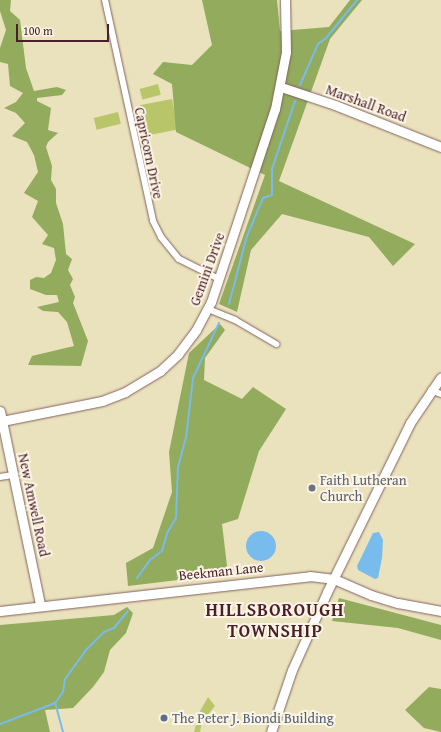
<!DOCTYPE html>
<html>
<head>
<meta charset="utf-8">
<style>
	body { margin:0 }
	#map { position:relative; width:441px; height:732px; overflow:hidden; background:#eae1bd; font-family:"Gentium Book Plus",serif }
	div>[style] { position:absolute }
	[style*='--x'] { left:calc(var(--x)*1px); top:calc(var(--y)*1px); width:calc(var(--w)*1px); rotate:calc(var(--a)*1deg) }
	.green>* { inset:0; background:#b8c669; transform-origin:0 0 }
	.forest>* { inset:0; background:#92ab5d }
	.water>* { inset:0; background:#78bbed }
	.round { border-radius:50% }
	.stream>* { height:2px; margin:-1px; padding:0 1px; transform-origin:1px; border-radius:1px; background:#78bbed }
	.roads { filter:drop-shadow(0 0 1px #82635e) drop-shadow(0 0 1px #82635e) }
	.street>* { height:6px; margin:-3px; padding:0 3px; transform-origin:3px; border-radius:3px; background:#fff }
	.secondary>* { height:9px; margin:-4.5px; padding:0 4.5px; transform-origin:4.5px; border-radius:4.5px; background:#fff }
	.dots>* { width:11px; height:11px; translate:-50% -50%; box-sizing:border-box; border:2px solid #fcf5e5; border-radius:50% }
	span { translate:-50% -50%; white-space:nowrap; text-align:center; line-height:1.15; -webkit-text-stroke:4px #fcf5e5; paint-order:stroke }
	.street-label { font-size:14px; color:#4a1f2b }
	.worship-label { font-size:14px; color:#5b616d }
	.left { translate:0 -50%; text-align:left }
	.service-label { font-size:14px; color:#4e5e75 }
	.district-label { font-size:18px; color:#4a1f2b; font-weight:700; letter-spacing:1px }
	.scale { position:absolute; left:16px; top:24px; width:93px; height:18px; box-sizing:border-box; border:2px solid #4a1f2b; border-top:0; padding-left:5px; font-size:12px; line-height:14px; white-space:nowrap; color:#4a1f2b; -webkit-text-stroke:3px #fcf5e5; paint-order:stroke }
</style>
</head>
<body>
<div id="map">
	<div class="green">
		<i style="left:158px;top:84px;width:11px;height:19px;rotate:75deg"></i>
		<i style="left:172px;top:99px;width:31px;height:33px;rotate:79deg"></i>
		<i style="left:118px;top:112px;width:12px;height:25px;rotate:76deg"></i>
		<i style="clip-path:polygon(208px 697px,215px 706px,202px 722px,200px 732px,194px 732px,199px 713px)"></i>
	</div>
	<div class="forest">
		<i style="clip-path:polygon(0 0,11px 0,10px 11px,20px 20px,26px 68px,34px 91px,57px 87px,66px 90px,62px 95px,37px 98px,37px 101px,51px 108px,48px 130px,58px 133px,48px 142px,46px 147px,52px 166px,51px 180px,56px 189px,56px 203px,63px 224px,66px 254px,72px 259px,68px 270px,73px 279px,70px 285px,75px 297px,73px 303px,88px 341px,81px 366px,28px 365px,32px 356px,74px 346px,67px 322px,58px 312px,43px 311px,37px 307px,59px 302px,57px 295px,46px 295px,30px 289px,30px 280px,36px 277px,44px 278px,51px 273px,56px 260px,54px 248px,42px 244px,48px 235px,32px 217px,38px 201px,24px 193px,38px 172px,34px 155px,27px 142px,12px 136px,25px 123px,16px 113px,4px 108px,16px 102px,23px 93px,10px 86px,8px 64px,0 62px,0 48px,6px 30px,0 11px)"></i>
		<i style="clip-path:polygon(202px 0,277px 0,280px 31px,329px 27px,350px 0,362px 0,330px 39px,279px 181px,415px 244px,393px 266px,369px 237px,282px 214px,251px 250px,237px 312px,219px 304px,265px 175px,176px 132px,172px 84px,153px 74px,163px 62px,192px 65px,212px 45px)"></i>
		<i style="clip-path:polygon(220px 324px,225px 330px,205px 358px,204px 380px,242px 399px,253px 387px,286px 409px,259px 451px,238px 519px,222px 524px,228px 574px,128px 586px,126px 563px,153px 548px,172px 492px,169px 452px,189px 353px)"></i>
		<i style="clip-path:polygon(339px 598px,441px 625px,441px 640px,398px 628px,332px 621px)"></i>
		<i style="clip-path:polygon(127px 607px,133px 613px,126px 633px,110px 650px,104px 672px,93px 687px,73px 708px,45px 710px,50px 732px,0 732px,0 625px,114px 615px)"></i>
		<i style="clip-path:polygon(429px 687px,441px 689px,441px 732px,424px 728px,405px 710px)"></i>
	</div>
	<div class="water">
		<i class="round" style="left:246px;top:531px;width:30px;height:30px"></i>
		<i style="clip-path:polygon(379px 532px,383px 540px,382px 558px,378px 578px,375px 579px,358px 570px,357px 566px,373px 533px)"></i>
	</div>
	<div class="stream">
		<i style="--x:300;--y:85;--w:45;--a:-66.3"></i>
		<i style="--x:318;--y:44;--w:10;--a:-37"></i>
		<i style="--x:326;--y:38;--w:49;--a:-50.8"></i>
		<i style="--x:229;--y:304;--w:70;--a:-75.2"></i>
		<i style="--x:247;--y:236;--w:41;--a:-67.2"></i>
		<i style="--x:263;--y:198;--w:9;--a:-18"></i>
		<i style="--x:272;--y:195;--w:26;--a:-90"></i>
		<i style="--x:272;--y:169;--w:72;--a:-71.3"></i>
		<i style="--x:137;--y:578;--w:22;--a:-54"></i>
		<i style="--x:150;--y:560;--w:15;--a:-37"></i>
		<i style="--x:162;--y:551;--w:19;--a:-74"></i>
		<i style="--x:167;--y:533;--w:17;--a:-59"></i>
		<i style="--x:176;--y:518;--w:51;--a:-87.8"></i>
		<i style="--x:178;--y:467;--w:30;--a:-75"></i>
		<i style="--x:186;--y:438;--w:60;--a:-83.3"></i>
		<i style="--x:193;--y:378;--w:61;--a:-64.7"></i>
		<i style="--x:0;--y:724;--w:59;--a:-20.9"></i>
		<i style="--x:63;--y:732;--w:30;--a:-105"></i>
		<i style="--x:55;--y:703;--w:14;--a:-54"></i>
		<i style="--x:63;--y:692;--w:13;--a:-81"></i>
		<i style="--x:65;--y:679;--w:34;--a:-54"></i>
		<i style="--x:85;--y:651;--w:27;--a:-45"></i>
		<i style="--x:104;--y:632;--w:11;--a:-22"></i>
		<i style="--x:114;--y:628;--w:22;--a:-51"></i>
	</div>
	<div class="roads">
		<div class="street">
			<i style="--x:105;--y:0;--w:226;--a:77.7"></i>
			<i style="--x:153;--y:221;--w:18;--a:63"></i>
			<i style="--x:161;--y:237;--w:28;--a:51"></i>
			<i style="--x:179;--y:259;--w:45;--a:26.6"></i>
			<i style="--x:208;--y:309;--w:29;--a:22"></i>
			<i style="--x:235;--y:320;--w:48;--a:30.3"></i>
			<i style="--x:431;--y:390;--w:11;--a:22"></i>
			<i style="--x:0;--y:477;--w:13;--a:-9"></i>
		</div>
		<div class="secondary">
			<i style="--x:281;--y:87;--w:57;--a:18.4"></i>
			<i style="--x:335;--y:105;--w:114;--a:21.6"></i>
			<i style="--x:0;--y:411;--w:198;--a:78.3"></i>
			<i style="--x:2;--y:421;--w:102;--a:-11.3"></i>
			<i style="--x:102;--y:401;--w:25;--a:-21"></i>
			<i style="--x:125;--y:392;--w:41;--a:-31"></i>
			<i style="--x:160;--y:371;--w:25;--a:-43"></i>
			<i style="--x:178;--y:354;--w:30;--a:-53"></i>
			<i style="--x:196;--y:330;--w:32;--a:-62"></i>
			<i style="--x:211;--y:302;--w:203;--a:-71.7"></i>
			<i style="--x:275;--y:109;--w:58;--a:-79.1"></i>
			<i style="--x:286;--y:52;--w:52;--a:-91.1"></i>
			<i style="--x:0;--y:611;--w:312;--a:-6.4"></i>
			<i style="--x:310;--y:576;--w:24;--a:7"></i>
			<i style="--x:334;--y:579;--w:40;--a:23.4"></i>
			<i style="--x:371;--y:595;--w:28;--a:17"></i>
			<i style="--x:398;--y:603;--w:44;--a:10.5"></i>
			<i style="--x:271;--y:732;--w:65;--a:-71.3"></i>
			<i style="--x:292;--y:670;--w:85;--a:-65.8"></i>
			<i style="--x:327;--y:592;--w:188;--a:-63.8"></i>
			<i style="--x:410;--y:423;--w:55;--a:-56"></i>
		</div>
	</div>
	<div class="dots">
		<i style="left:312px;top:488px;background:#6b7280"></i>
		<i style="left:164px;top:718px;background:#5c6f8a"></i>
	</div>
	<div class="street-label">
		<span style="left:366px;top:103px;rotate:20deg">Marshall Road</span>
		<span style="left:149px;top:153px;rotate:78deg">Capricorn Drive</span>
		<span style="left:207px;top:269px;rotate:-70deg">Gemini Drive</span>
		<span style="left:34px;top:505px;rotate:78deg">New Amwell Road</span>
		<span style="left:221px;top:571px;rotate:-6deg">Beekman Lane</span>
	</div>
	<div class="worship-label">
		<span class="left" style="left:320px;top:488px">Faith Lutheran<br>Church</span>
	</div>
	<div class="service-label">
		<span class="left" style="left:172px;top:718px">The Peter J. Biondi Building</span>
	</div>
	<div class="district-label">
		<span style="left:275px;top:621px">HILLSBOROUGH<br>TOWNSHIP</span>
	</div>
	<div class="scale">100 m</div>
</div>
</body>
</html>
